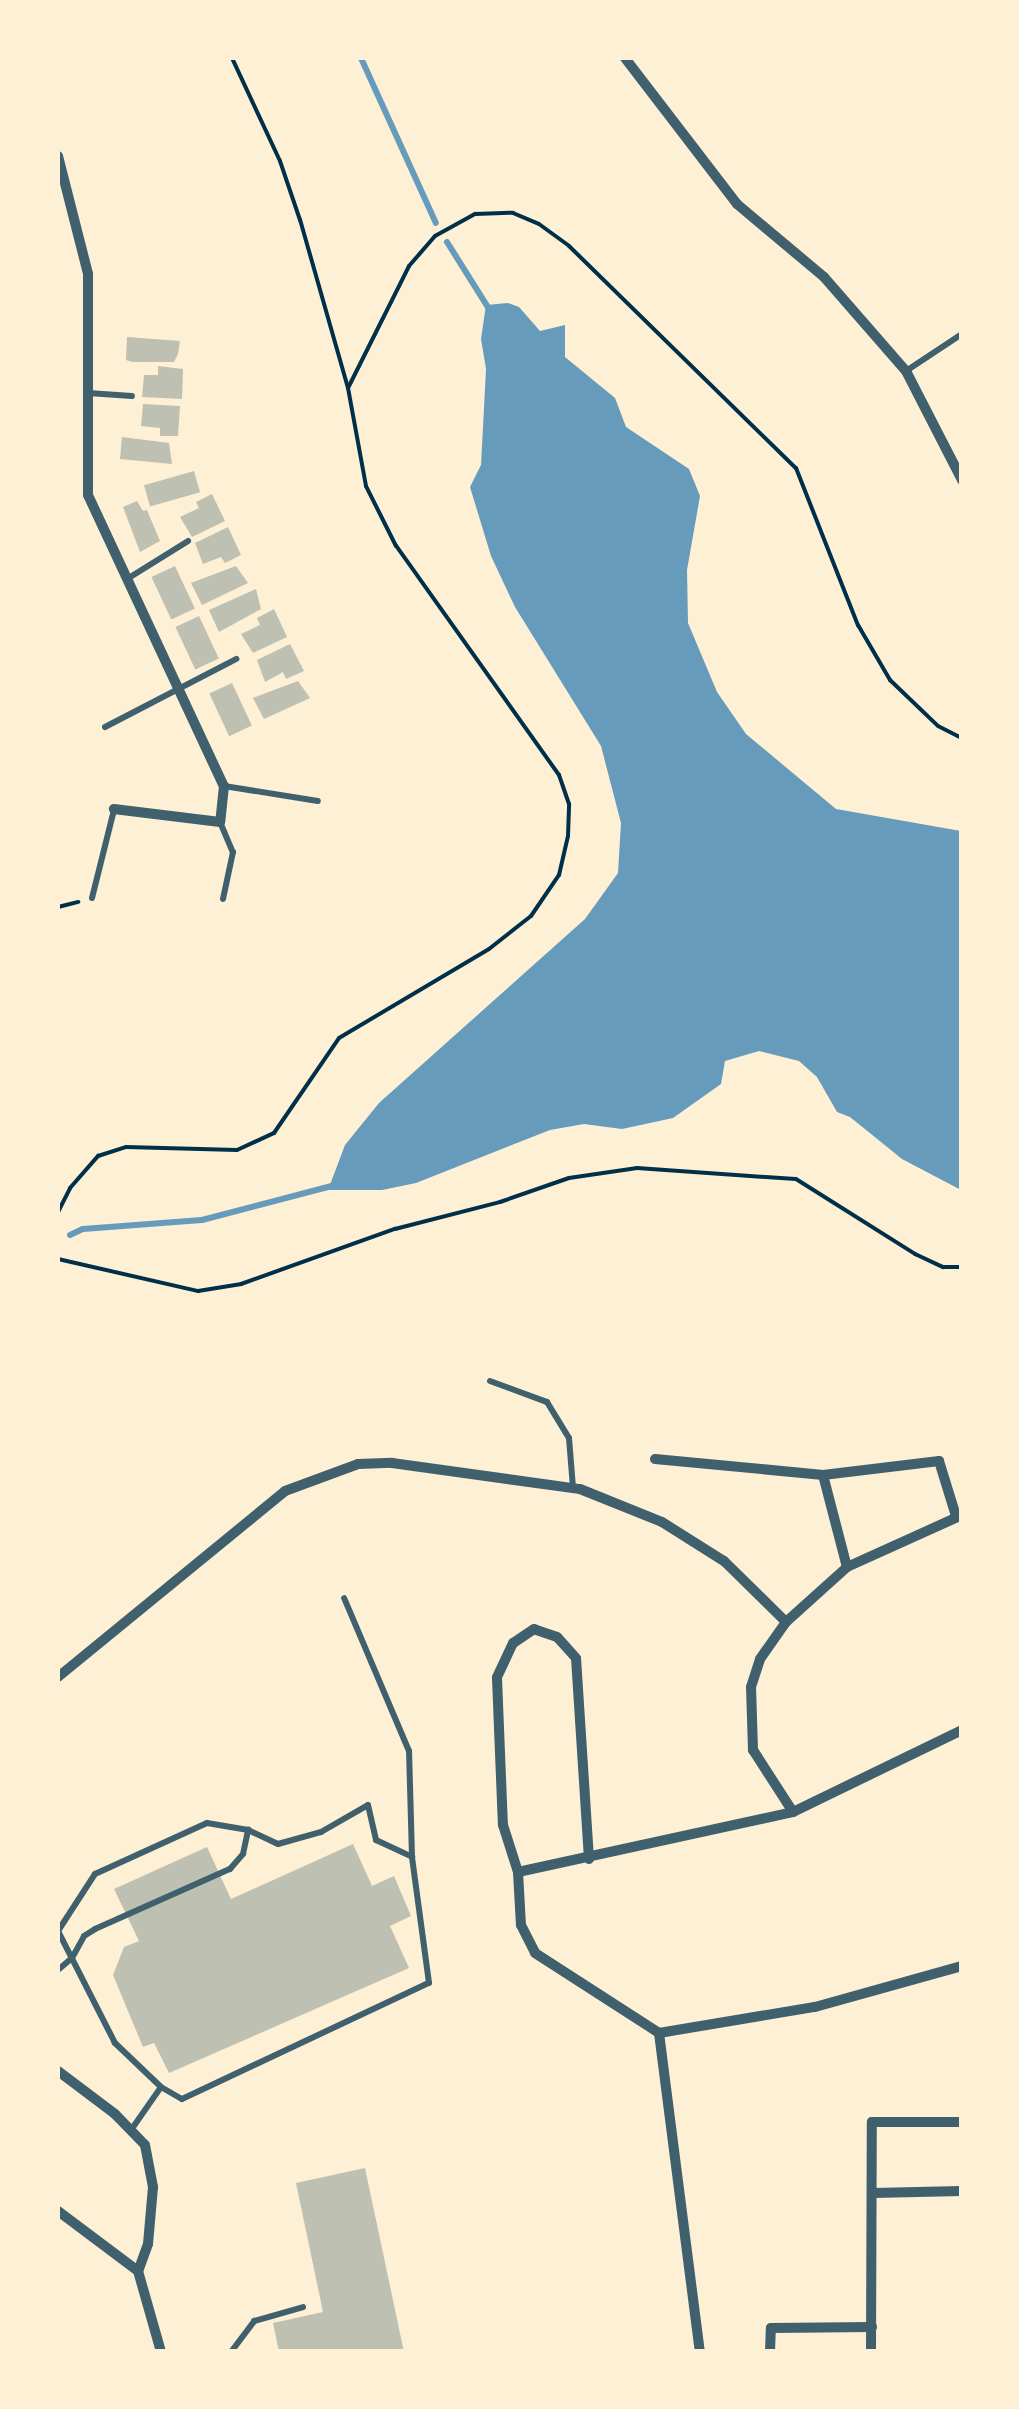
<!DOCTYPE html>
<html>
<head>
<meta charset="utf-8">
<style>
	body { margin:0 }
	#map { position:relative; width:1019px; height:2409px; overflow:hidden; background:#fdf0d5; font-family:Ubuntu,sans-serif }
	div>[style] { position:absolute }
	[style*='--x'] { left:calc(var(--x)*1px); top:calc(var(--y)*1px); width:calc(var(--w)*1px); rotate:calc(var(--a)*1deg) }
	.water>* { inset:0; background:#669bbc }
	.stream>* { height:6px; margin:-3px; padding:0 3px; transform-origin:3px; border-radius:3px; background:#669bbc }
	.building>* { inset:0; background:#bec0b2; transform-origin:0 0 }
	.path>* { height:4px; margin:-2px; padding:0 2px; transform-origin:2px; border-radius:2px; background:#003049 }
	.service>* { height:6px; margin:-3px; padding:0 3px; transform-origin:3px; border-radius:3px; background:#3f606c }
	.minor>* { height:10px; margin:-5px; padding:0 5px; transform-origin:5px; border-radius:5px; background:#3f606c }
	span { translate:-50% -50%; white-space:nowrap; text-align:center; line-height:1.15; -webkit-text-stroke:10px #fdf0d5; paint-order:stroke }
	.frame { position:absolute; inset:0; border:60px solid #fdf0d5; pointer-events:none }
</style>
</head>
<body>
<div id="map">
	<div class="water">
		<i style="clip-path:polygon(508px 303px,519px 307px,540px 331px,565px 325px,565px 357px,615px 398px,626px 427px,689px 469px,700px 496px,687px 570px,688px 623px,717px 692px,746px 734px,836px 809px,961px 831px,961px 1190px,902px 1159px,850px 1117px,837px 1112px,817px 1077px,799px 1061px,759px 1051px,725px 1061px,721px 1084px,673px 1118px,622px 1129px,584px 1124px,550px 1130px,416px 1183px,382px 1190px,328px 1190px,345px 1145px,379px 1103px,585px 919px,618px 873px,621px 823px,601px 746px,515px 607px,491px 556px,470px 487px,481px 465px,486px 369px,481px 339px,486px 305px)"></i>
	</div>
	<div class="stream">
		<i style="--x:361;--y:58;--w:181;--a:65.6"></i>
		<i style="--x:447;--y:242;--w:79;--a:57.9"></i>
		<i style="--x:70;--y:1235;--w:14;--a:-25"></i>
		<i style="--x:83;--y:1229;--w:119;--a:-4.3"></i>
		<i style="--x:202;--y:1220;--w:134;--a:-14.7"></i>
	</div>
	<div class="building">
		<i style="clip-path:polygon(127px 337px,180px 341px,178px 354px,174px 362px,132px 362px,126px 360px)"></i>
		<i style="clip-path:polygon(158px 366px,183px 369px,182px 399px,142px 397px,144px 375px,158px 375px)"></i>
		<i style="clip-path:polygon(143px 404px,180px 406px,178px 436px,160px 436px,160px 428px,141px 426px)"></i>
		<i style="clip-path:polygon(122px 437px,169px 443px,172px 464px,120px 459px)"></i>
		<i style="left:194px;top:471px;width:22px;height:52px;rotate:74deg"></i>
		<i style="clip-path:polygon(212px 494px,225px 521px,192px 537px,180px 517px,199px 508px,196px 502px)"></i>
		<i style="clip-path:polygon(137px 501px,143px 511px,147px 510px,160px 541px,140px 552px,123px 507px)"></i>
		<i style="clip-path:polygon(228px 527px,241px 555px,225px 563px,221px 557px,203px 564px,195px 543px)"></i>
		<i style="left:175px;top:566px;width:47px;height:26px;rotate:65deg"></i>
		<i style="clip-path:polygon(236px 566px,248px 583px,202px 605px,191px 583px)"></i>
		<i style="clip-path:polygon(256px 589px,261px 609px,219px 632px,209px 610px)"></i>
		<i style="clip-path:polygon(274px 609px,287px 637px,253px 653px,241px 634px,260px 625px,257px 618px)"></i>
		<i style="left:199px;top:616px;width:47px;height:26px;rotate:65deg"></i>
		<i style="clip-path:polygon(290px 644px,304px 671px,286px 679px,283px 672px,265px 682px,257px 660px)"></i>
		<i style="clip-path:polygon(298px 681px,310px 698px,264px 719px,253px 698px)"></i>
		<i style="left:232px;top:683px;width:47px;height:25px;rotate:65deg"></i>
		<i style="clip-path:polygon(353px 1844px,372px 1886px,394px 1876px,411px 1916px,390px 1926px,409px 1968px,169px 2073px,154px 2043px,143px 2047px,113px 1975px,124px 1947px,139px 1941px,114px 1889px,207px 1847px,231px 1899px)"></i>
		<i style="clip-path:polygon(365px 2168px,404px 2352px,279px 2352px,273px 2323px,323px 2312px,296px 2183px)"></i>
	</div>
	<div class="path">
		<i style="--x:349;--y:386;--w:134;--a:-63.4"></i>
		<i style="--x:409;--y:266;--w:40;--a:-49"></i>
		<i style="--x:435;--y:236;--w:46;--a:-28.8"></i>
		<i style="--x:475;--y:214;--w:38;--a:-2"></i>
		<i style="--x:513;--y:213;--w:28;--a:23"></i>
		<i style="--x:539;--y:224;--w:37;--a:36"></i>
		<i style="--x:569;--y:246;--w:318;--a:44.4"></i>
		<i style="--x:796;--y:468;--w:169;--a:68.5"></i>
		<i style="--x:858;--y:625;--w:64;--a:59.8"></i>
		<i style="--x:890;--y:680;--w:66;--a:43.8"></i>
		<i style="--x:938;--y:726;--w:27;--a:27"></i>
		<i style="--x:58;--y:907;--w:21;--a:-14"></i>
		<i style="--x:58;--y:1212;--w:27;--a:-63"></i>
		<i style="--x:70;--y:1188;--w:43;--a:-48.8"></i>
		<i style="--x:98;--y:1156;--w:29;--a:-18"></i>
		<i style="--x:126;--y:1147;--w:111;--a:1.5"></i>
		<i style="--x:237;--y:1150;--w:41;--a:-24.7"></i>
		<i style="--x:274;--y:1133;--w:115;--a:-55.6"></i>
		<i style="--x:339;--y:1038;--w:174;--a:-30.7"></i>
		<i style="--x:489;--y:949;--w:53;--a:-38.2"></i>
		<i style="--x:531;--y:916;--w:50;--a:-55.7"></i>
		<i style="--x:559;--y:875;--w:40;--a:-77"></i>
		<i style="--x:568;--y:836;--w:32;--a:-88"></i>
		<i style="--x:569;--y:804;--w:31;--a:-109"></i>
		<i style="--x:559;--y:775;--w:281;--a:-125.4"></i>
		<i style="--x:396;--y:546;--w:67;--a:-116.6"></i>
		<i style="--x:366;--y:486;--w:100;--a:-100.4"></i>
		<i style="--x:348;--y:388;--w:175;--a:-105.9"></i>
		<i style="--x:300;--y:220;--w:62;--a:-108.7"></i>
		<i style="--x:280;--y:161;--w:114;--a:-115"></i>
		<i style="--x:58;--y:1259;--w:144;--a:12.9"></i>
		<i style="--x:198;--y:1291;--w:44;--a:-9.2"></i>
		<i style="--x:241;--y:1284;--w:164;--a:-19.7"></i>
		<i style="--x:395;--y:1229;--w:108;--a:-14.4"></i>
		<i style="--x:500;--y:1202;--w:73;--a:-19.2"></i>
		<i style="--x:569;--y:1178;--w:69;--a:-8.4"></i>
		<i style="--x:637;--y:1168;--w:159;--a:4"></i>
		<i style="--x:796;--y:1179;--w:141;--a:32.2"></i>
		<i style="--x:915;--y:1254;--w:31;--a:25"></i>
		<i style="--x:943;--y:1267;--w:19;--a:0"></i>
	</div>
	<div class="service">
		<i style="--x:906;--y:371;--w:67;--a:-33.5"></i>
		<i style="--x:88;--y:393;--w:44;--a:3.9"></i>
		<i style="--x:127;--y:579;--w:72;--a:-31.9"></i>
		<i style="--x:105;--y:727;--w:148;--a:-27.4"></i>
		<i style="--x:224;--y:786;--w:95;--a:9.1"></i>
		<i style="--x:220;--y:822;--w:33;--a:67"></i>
		<i style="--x:233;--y:852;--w:48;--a:102"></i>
		<i style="--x:92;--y:898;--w:91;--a:-76"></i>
		<i style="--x:490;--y:1381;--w:61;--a:20.2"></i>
		<i style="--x:547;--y:1402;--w:42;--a:58.6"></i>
		<i style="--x:569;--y:1438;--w:50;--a:85.4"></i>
		<i style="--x:58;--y:1970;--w:18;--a:-41"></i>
		<i style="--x:72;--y:1958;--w:25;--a:-61"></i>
		<i style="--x:84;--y:1936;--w:13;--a:-32"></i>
		<i style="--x:95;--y:1929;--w:148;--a:-24"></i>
		<i style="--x:230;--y:1869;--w:20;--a:-49"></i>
		<i style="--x:243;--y:1854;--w:25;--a:-78"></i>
		<i style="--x:161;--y:2087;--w:24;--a:30"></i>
		<i style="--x:182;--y:2099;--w:273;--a:-25.2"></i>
		<i style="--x:429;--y:1983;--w:127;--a:-97.7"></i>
		<i style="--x:412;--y:1857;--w:106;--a:-91.6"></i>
		<i style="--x:409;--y:1751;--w:166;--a:-113"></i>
		<i style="--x:131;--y:2130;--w:52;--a:-55.1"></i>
		<i style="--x:161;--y:2087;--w:64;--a:-136.3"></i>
		<i style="--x:115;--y:2043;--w:126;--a:-117"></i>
		<i style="--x:58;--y:1931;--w:68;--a:-57"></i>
		<i style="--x:95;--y:1874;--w:123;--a:-24.5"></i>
		<i style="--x:207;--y:1823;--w:42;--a:9.7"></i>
		<i style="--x:248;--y:1830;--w:33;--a:25"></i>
		<i style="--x:278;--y:1844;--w:45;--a:-15.6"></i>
		<i style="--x:321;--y:1832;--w:54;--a:-29.9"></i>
		<i style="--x:368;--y:1805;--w:36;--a:77"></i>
		<i style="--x:376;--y:1840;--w:40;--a:25"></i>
		<i style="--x:231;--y:2352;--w:39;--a:-53"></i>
		<i style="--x:254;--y:2321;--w:51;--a:-15.9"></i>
	</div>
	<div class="minor">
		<i style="--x:625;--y:58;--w:184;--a:52.5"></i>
		<i style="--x:737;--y:204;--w:114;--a:40"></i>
		<i style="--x:824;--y:277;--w:125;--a:48.9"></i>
		<i style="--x:906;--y:371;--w:123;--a:62.8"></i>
		<i style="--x:58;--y:156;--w:122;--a:75.7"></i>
		<i style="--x:88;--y:274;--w:221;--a:90"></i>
		<i style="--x:88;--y:495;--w:321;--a:65"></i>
		<i style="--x:224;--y:786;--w:36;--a:96"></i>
		<i style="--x:220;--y:822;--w:107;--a:-173"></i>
		<i style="--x:655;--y:1459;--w:169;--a:5.4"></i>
		<i style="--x:823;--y:1475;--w:117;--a:-6.9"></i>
		<i style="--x:939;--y:1461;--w:58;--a:72.8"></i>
		<i style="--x:823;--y:1475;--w:95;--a:75.4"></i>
		<i style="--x:58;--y:1677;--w:293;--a:-39.3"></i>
		<i style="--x:285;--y:1491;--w:78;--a:-20.3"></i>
		<i style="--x:358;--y:1464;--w:34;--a:-2"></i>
		<i style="--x:392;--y:1463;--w:190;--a:7.9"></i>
		<i style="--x:580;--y:1489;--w:88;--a:21.9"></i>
		<i style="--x:662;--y:1522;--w:73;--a:32.2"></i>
		<i style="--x:724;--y:1561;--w:87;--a:44.5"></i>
		<i style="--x:793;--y:1812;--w:74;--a:-122.8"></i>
		<i style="--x:753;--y:1750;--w:63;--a:-91.8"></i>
		<i style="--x:751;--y:1687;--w:29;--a:-72"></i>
		<i style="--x:760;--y:1659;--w:45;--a:-54.9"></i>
		<i style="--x:786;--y:1622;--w:82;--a:-42"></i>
		<i style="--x:847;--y:1567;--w:126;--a:-24.3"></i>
		<i style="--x:589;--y:1859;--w:201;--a:-93.7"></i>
		<i style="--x:576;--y:1658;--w:28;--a:-132"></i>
		<i style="--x:557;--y:1637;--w:24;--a:-161"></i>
		<i style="--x:534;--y:1629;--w:25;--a:146"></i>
		<i style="--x:513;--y:1643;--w:38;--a:115"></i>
		<i style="--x:497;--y:1678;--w:147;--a:87.7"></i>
		<i style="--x:503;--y:1825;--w:49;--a:72.3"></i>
		<i style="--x:518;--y:1872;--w:53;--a:86.8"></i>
		<i style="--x:521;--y:1925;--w:31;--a:63"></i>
		<i style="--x:535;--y:1953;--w:148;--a:32.8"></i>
		<i style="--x:518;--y:1872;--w:281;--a:-12.3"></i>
		<i style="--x:793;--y:1812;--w:188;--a:-25.9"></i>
		<i style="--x:659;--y:2033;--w:322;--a:82.7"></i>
		<i style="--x:659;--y:2033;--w:158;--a:-9.5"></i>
		<i style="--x:815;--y:2007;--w:153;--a:-15.6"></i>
		<i style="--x:58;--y:2071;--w:71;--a:37"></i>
		<i style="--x:115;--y:2114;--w:43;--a:45.9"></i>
		<i style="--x:145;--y:2145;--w:43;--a:79.2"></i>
		<i style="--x:153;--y:2187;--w:57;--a:95"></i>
		<i style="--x:148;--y:2244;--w:29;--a:110"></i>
		<i style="--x:138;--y:2271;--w:84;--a:74.1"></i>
		<i style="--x:873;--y:2193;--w:89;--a:-1.3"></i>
		<i style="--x:58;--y:2211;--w:100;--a:36.9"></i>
		<i style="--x:770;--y:2352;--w:24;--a:-88"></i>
		<i style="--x:771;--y:2328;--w:101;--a:-0.6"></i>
		<i style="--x:871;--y:2352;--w:230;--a:-89.8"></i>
		<i style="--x:872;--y:2122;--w:90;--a:0"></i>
	</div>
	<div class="frame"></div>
</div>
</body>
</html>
